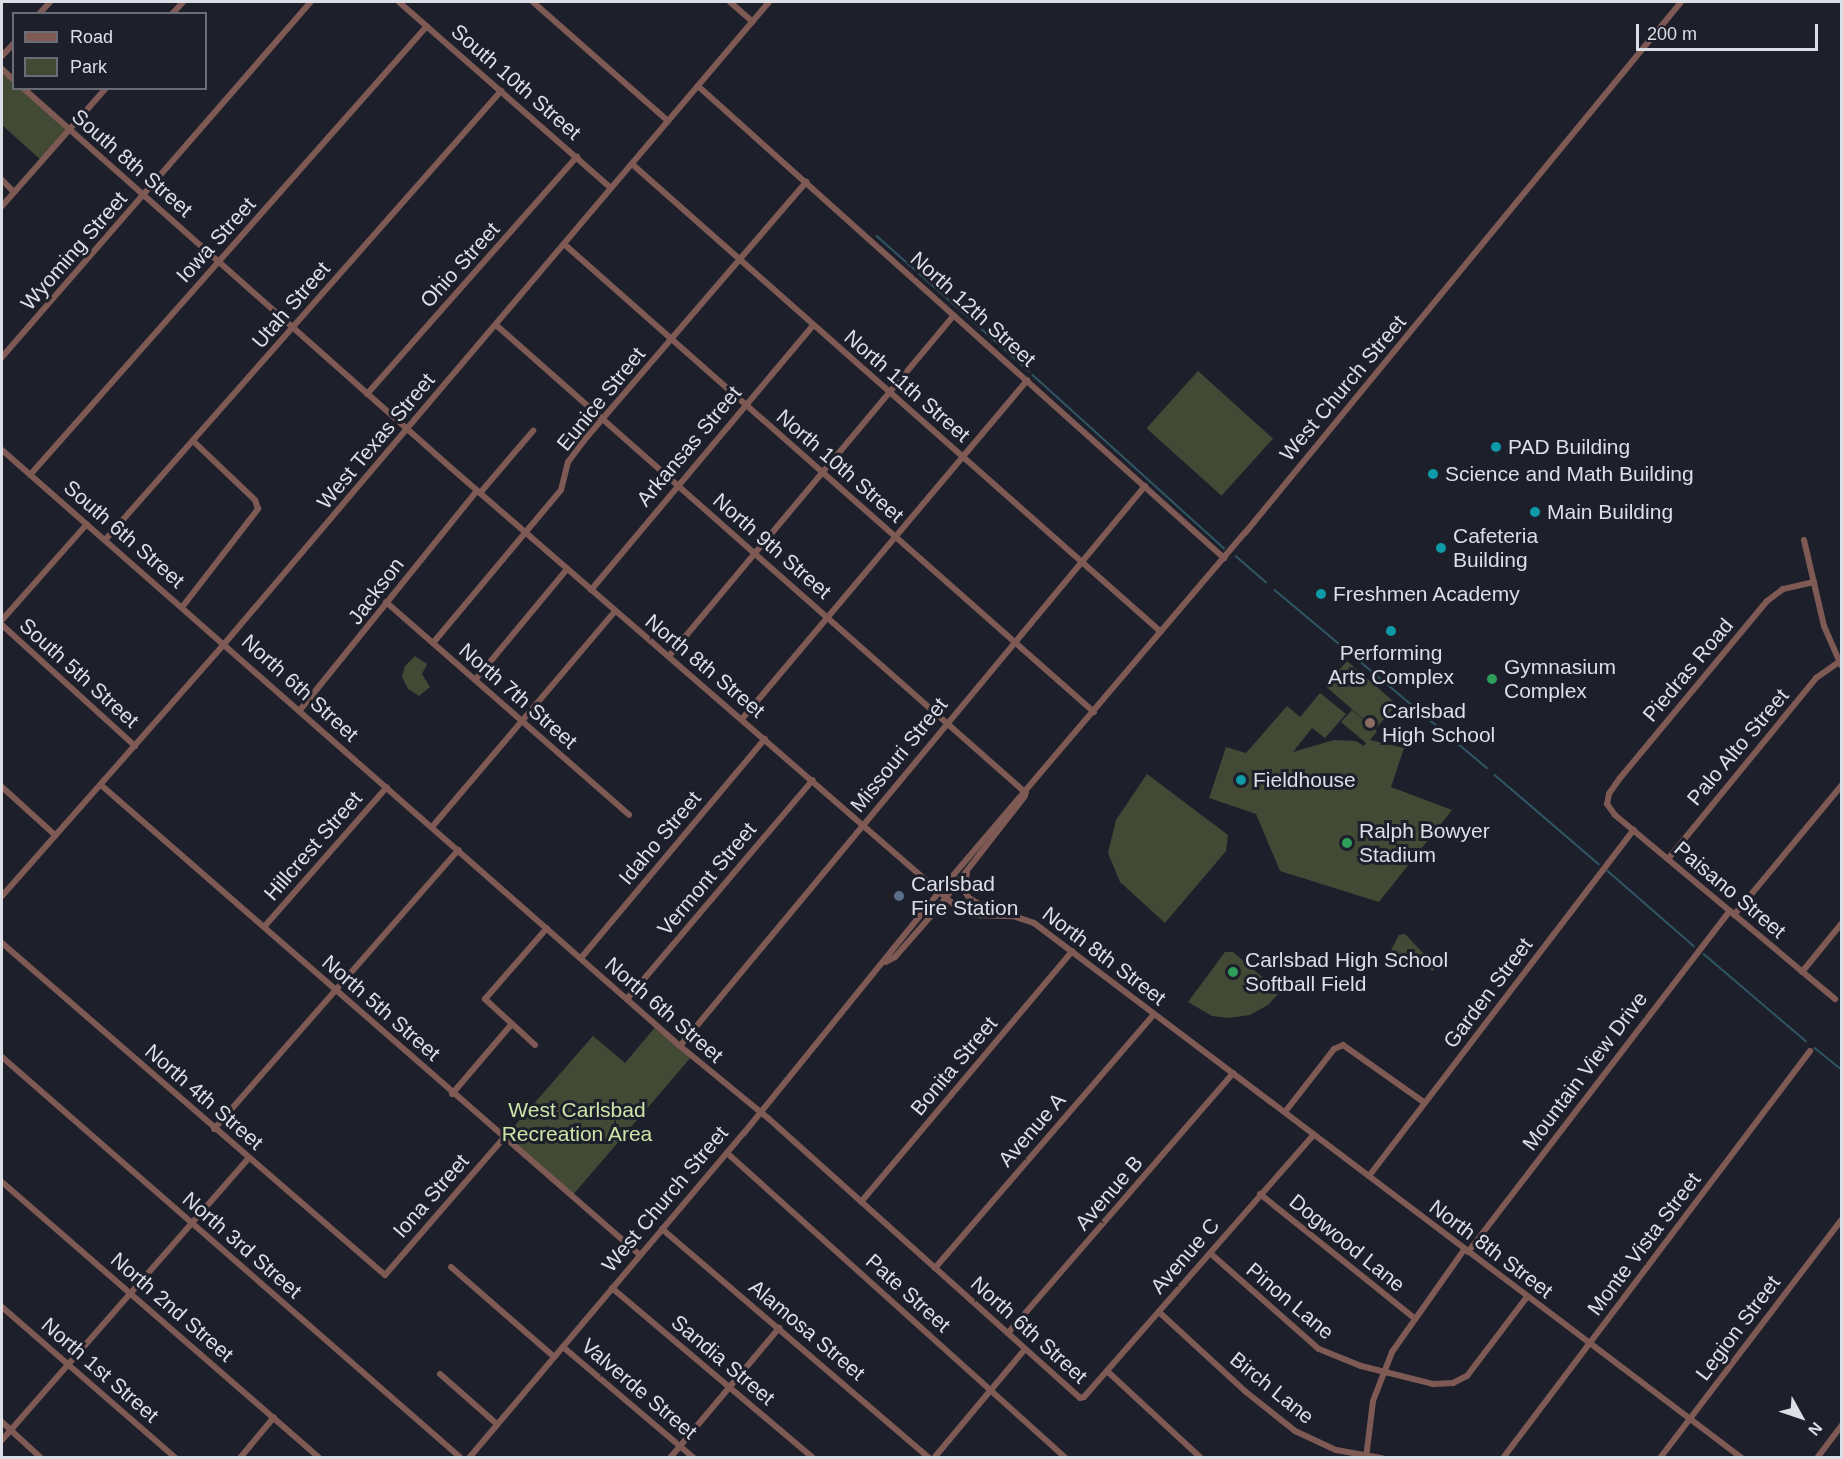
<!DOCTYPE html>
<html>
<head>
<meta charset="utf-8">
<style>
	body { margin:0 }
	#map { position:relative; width:1843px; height:1459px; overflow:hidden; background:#1d202b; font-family:Helvetica,sans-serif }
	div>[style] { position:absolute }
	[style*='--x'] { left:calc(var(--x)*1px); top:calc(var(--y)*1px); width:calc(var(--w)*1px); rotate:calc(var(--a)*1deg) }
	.green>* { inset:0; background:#424935; transform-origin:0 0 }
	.stream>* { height:1.5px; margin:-0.75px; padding:0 0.75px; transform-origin:0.75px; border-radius:0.75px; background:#2e5664 }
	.minor>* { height:6px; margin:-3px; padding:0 3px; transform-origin:3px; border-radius:3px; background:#7f5a54 }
	.dots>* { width:16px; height:16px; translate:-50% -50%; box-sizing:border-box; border:3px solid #1d202b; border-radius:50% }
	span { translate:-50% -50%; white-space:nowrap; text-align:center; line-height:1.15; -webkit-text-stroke:6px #1d202b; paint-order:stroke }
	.street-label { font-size:21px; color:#dddfe7 }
	.poi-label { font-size:21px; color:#dddfe7 }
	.left { translate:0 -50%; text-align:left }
	.park-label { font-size:21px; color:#cde3a8 }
	.frame { position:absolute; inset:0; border:3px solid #dddfe7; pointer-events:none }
	.legend { position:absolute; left:12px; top:12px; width:195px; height:78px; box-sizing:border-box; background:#1d202b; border:2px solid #6a6c76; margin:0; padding:8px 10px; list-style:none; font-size:18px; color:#dddfe7 }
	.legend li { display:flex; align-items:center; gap:12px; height:30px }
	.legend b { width:30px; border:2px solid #6a6c76 }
	.north { position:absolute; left:1771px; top:1387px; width:60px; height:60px; -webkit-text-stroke:4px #1d202b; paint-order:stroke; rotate:130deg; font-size:16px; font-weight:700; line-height:24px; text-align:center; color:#dddfe7 }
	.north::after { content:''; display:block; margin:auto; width:21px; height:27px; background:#dddfe7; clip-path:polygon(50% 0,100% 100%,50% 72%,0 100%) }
	.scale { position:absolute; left:1636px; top:24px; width:182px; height:27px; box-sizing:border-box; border:3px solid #dddfe7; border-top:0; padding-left:8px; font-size:18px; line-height:21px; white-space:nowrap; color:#dddfe7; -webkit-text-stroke:4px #1d202b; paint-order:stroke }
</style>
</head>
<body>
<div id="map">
	<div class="green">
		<i style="clip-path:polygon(2px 69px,13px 80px,14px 88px,23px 89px,69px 130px,42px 161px,2px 125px)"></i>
		<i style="left:1198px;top:371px;width:101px;height:77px;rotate:42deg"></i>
		<i style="clip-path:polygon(415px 656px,427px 664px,422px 674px,430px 687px,419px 696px,408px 689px,402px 677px,405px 666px)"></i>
		<i style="left:1347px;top:661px;width:66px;height:33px;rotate:41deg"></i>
		<i style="clip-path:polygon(1320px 693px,1346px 714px,1325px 738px,1312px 728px,1293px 752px,1334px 740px,1356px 741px,1364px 746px,1366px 743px,1341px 722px,1352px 710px,1377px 731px,1370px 740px,1404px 748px,1391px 787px,1452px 810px,1379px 902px,1280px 871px,1256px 814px,1209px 798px,1226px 747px,1246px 753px,1287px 706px,1300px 717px)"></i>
		<i style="clip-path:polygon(1147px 774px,1228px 835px,1226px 851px,1165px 923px,1120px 882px,1108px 853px,1116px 820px)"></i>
		<i style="clip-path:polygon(1405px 934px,1423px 953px,1439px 962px,1433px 971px,1418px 962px,1412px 964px,1391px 950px,1399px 935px)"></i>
		<i style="clip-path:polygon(1225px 952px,1233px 952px,1280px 992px,1268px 1005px,1250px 1015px,1229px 1018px,1212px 1016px,1188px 1002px)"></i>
		<i style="clip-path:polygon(657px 1025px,692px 1056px,572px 1196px,503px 1139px,593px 1036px,625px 1063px)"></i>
	</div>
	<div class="stream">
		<i style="--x:877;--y:236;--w:203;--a:41.6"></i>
		<i style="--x:1033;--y:375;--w:258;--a:42.2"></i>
		<i style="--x:1236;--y:556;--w:40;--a:41"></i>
		<i style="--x:1275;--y:590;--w:277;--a:40"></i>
		<i style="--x:1495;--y:775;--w:137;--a:40.6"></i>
		<i style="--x:1608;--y:871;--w:114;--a:41.1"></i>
		<i style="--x:1704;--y:954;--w:134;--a:40.5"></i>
		<i style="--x:1815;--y:1048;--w:35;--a:39"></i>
	</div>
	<div class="minor">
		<i style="--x:399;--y:2;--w:282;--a:41.3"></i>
		<i style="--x:533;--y:2;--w:180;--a:41.4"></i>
		<i style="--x:730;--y:2;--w:30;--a:41"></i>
		<i style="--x:39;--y:14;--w:16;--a:-47"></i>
		<i style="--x:172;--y:14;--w:16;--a:-47"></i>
		<i style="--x:2;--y:56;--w:18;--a:-47"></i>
		<i style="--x:2;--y:69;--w:16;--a:43"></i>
		<i style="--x:698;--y:86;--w:707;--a:41.9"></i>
		<i style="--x:23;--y:88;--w:571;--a:41.59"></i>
		<i style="--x:450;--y:467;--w:673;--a:40.96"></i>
		<i style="--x:958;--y:908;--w:19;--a:21"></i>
		<i style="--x:976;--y:915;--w:37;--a:2"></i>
		<i style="--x:1013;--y:916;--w:22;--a:18"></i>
		<i style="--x:1034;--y:923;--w:887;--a:37.08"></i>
		<i style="--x:632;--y:164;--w:706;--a:41.5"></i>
		<i style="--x:2;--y:180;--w:17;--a:45"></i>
		<i style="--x:2;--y:206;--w:157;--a:-48.6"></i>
		<i style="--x:564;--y:244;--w:707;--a:41.45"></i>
		<i style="--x:496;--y:325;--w:707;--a:41.45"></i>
		<i style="--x:2;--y:357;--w:471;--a:-49"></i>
		<i style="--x:367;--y:394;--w:317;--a:-48.5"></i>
		<i style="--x:2;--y:450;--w:903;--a:41.32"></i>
		<i style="--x:680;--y:1046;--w:114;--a:39.3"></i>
		<i style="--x:768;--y:1118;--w:419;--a:41.9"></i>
		<i style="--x:1080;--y:1398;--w:4;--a:-14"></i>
		<i style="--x:1084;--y:1397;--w:349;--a:-48.8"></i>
		<i style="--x:30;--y:475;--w:599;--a:-48.52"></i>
		<i style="--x:480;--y:493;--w:82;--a:-49.5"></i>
		<i style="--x:105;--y:540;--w:599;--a:-48.59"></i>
		<i style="--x:1804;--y:540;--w:88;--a:76.9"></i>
		<i style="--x:1824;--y:626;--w:43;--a:66.4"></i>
		<i style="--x:1814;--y:582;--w:32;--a:167"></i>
		<i style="--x:1783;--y:589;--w:20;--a:143"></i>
		<i style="--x:1767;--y:601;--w:230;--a:129.7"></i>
		<i style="--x:1620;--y:778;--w:19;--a:125"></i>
		<i style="--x:1609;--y:794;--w:10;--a:101"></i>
		<i style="--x:1607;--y:804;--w:14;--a:54"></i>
		<i style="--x:1615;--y:815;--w:287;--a:39.9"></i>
		<i style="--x:591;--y:590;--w:346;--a:-50"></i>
		<i style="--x:386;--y:602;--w:323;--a:41.2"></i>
		<i style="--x:183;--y:606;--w:123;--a:-52.3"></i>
		<i style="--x:258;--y:509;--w:9;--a:-108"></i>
		<i style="--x:255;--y:500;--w:86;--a:-136.4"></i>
		<i style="--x:2;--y:620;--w:128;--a:-48.5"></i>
		<i style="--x:2;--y:625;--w:180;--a:42.3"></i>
		<i style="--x:433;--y:643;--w:199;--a:-50.1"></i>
		<i style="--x:561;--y:490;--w:29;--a:-76"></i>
		<i style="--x:568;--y:462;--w:30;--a:-53"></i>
		<i style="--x:586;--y:438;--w:338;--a:-49.3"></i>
		<i style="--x:669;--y:656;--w:444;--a:-50.1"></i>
		<i style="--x:475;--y:680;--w:144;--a:-50.3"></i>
		<i style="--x:300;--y:710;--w:282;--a:-51.1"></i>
		<i style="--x:742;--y:719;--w:443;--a:-49.9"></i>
		<i style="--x:101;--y:785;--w:715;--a:41.09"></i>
		<i style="--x:2;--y:787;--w:72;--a:42.2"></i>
		<i style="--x:432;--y:827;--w:283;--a:-49.7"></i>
		<i style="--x:1668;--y:859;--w:234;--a:-50.7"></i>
		<i style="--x:1816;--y:678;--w:28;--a:-35"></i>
		<i style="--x:967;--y:873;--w:17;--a:100"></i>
		<i style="--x:964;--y:890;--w:9;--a:58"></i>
		<i style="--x:969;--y:898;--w:34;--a:30"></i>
		<i style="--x:2;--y:896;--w:337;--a:-48.6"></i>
		<i style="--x:225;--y:643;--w:841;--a:-49.68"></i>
		<i style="--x:1734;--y:915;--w:169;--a:-50.3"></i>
		<i style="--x:264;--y:927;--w:186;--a:-48.7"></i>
		<i style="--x:2;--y:943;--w:507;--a:40.92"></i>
		<i style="--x:385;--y:1275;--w:180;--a:-49.1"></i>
		<i style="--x:581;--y:958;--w:286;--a:-50"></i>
		<i style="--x:886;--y:962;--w:10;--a:-29"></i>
		<i style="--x:895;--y:957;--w:64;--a:-48.8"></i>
		<i style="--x:937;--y:909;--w:143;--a:-52.1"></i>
		<i style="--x:1802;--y:972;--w:63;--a:-50.8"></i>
		<i style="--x:627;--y:999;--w:287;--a:-49.7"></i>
		<i style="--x:535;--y:1045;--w:68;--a:-137.4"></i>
		<i style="--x:485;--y:999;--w:94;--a:-48.9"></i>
		<i style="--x:680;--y:1046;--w:728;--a:-50.3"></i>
		<i style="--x:2;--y:1057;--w:609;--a:41.14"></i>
		<i style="--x:452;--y:1094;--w:91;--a:-49.5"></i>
		<i style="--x:1285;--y:1112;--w:80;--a:-52.1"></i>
		<i style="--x:1334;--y:1049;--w:10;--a:-24"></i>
		<i style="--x:1343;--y:1045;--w:100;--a:35.3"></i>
		<i style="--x:214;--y:1129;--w:371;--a:-48.8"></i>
		<i style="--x:727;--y:1153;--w:456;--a:42"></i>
		<i style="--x:1369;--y:1176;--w:436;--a:-52.6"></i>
		<i style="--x:2;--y:1182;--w:421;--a:41"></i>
		<i style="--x:1260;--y:1194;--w:198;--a:38.8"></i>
		<i style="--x:861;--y:1202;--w:328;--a:-49.9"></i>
		<i style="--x:662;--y:1229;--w:352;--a:40.6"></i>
		<i style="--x:1468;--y:1252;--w:430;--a:-52.5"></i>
		<i style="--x:1210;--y:1253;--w:145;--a:41.4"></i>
		<i style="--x:1319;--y:1349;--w:45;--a:22"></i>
		<i style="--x:1361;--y:1366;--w:74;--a:14"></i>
		<i style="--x:1433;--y:1384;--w:20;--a:-3"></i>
		<i style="--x:1453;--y:1383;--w:16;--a:-27"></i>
		<i style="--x:1467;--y:1376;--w:99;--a:-52.8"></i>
		<i style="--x:451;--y:1267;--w:137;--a:41.1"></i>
		<i style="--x:935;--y:1268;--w:335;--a:-49.2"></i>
		<i style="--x:612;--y:1288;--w:263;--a:40.2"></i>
		<i style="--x:2;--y:1307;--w:230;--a:41"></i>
		<i style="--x:1159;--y:1312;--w:118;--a:42.6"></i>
		<i style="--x:1246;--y:1392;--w:63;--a:38.5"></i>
		<i style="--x:1295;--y:1431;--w:45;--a:24.9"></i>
		<i style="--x:1336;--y:1450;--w:47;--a:9.9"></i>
		<i style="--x:1008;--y:1333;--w:344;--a:-49.1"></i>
		<i style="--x:563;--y:1347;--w:172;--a:40.3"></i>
		<i style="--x:1107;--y:1371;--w:128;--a:42.8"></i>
		<i style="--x:440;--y:1374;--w:76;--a:41.3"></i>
		<i style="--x:2;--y:1422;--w:53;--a:42.7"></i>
		<i style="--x:2;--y:1440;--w:375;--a:-48.8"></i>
		<i style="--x:240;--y:1458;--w:53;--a:-50.3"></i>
		<i style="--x:469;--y:1458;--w:426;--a:-49.8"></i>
		<i style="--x:744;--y:1133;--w:310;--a:-51"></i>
		<i style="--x:939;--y:892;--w:472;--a:-49.6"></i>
		<i style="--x:1245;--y:533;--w:687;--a:-50.61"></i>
		<i style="--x:670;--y:1458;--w:170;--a:-50"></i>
		<i style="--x:934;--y:1458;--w:142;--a:-50.1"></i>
		<i style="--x:1366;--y:1458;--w:57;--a:-83"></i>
		<i style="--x:1373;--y:1401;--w:53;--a:-68.8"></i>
		<i style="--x:1392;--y:1352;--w:125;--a:-54.8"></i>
		<i style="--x:1503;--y:1458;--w:510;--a:-52.97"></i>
		<i style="--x:1660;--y:1458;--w:300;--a:-52.7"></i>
		<i style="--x:1817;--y:1458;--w:41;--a:-52.9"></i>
	</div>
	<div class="dots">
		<i style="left:1496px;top:447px;background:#0f9aa8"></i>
		<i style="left:1433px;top:474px;background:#0f9aa8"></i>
		<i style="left:1535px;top:512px;background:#0f9aa8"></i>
		<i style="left:1441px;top:548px;background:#0f9aa8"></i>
		<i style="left:1321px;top:594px;background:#0f9aa8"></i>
		<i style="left:1391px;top:631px;background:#0f9aa8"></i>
		<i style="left:1492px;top:679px;background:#2e9e5b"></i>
		<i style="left:1370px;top:723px;background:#8d6e63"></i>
		<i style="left:1241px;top:780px;background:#0f9aa8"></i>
		<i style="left:1347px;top:843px;background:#2e9e5b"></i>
		<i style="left:899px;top:896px;background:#5c6f8a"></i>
		<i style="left:1233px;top:972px;background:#2e9e5b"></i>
	</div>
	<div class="street-label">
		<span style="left:516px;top:82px;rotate:41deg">South 10th Street</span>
		<span style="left:132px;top:163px;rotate:41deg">South 8th Street</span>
		<span style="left:216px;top:240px;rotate:-48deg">Iowa Street</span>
		<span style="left:74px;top:251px;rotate:-49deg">Wyoming Street</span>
		<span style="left:460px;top:265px;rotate:-48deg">Ohio Street</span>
		<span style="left:291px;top:305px;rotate:-49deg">Utah Street</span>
		<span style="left:973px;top:309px;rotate:42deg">North 12th Street</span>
		<span style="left:907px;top:386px;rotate:41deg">North 11th Street</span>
		<span style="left:1343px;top:388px;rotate:-50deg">West Church Street</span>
		<span style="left:601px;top:399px;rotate:-51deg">Eunice Street</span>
		<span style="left:376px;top:441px;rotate:-50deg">West Texas Street</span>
		<span style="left:689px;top:446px;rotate:-50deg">Arkansas Street</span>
		<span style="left:840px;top:466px;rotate:41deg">North 10th Street</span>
		<span style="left:124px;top:534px;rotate:41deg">South 6th Street</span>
		<span style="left:772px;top:546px;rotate:41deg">North 9th Street</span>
		<span style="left:376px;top:591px;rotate:-53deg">Jackson</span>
		<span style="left:705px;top:666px;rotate:40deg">North 8th Street</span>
		<span style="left:1688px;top:670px;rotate:-50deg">Piedras Road</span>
		<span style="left:79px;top:673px;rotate:42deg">South 5th Street</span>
		<span style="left:300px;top:688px;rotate:42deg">North 6th Street</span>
		<span style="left:518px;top:696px;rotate:41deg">North 7th Street</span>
		<span style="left:1738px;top:747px;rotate:-50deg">Palo Alto Street</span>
		<span style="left:899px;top:755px;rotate:-51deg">Missouri Street</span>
		<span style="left:660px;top:838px;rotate:-50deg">Idaho Street</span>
		<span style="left:313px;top:846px;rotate:-49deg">Hillcrest Street</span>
		<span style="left:707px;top:879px;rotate:-50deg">Vermont Street</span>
		<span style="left:1730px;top:890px;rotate:40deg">Paisano Street</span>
		<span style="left:1104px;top:956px;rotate:37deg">North 8th Street</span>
		<span style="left:1488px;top:993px;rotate:-53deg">Garden Street</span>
		<span style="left:381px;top:1008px;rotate:41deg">North 5th Street</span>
		<span style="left:664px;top:1010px;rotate:41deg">North 6th Street</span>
		<span style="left:954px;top:1066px;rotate:-50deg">Bonita Street</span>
		<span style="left:1585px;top:1071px;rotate:-53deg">Mountain View Drive</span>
		<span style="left:204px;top:1097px;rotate:41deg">North 4th Street</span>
		<span style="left:1032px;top:1130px;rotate:-49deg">Avenue A</span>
		<span style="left:1109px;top:1193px;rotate:-49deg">Avenue B</span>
		<span style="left:431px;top:1196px;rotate:-49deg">Iona Street</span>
		<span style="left:665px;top:1199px;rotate:-50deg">West Church Street</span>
		<span style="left:1347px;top:1243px;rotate:39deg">Dogwood Lane</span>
		<span style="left:1644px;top:1244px;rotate:-53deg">Monte Vista Street</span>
		<span style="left:242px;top:1245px;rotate:41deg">North 3rd Street</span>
		<span style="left:1491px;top:1249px;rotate:37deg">North 8th Street</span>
		<span style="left:1185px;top:1256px;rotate:-49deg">Avenue C</span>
		<span style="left:908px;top:1293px;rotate:42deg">Pate Street</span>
		<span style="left:1290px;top:1301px;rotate:40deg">Pinon Lane</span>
		<span style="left:172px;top:1307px;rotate:41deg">North 2nd Street</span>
		<span style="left:1738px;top:1328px;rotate:-53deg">Legion Street</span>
		<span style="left:807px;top:1330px;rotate:40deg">Alamosa Street</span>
		<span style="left:1029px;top:1330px;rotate:42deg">North 6th Street</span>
		<span style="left:723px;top:1360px;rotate:40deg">Sandia Street</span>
		<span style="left:100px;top:1370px;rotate:41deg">North 1st Street</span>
		<span style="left:1272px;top:1388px;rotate:39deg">Birch Lane</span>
		<span style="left:639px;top:1389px;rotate:40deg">Valverde Street</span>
	</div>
	<div class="poi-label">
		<span class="left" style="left:1508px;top:447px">PAD Building</span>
		<span class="left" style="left:1445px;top:474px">Science and Math Building</span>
		<span class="left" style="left:1547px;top:512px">Main Building</span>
		<span class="left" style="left:1453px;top:548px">Cafeteria<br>Building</span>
		<span class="left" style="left:1333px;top:594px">Freshmen Academy</span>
		<span style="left:1391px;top:665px">Performing<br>Arts Complex</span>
		<span class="left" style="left:1504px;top:679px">Gymnasium<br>Complex</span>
		<span class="left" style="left:1382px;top:723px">Carlsbad<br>High School</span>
		<span class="left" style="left:1253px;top:780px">Fieldhouse</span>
		<span class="left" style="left:1359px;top:843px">Ralph Bowyer<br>Stadium</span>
		<span class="left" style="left:911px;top:896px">Carlsbad<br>Fire Station</span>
		<span class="left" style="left:1245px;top:972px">Carlsbad High School<br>Softball Field</span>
	</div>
	<div class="park-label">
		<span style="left:577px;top:1122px">West Carlsbad<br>Recreation Area</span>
	</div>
	<div class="frame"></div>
	<ul class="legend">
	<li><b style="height:8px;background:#7f5a54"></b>Road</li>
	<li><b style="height:16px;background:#424935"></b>Park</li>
	</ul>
	<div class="north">N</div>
	<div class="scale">200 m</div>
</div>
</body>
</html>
